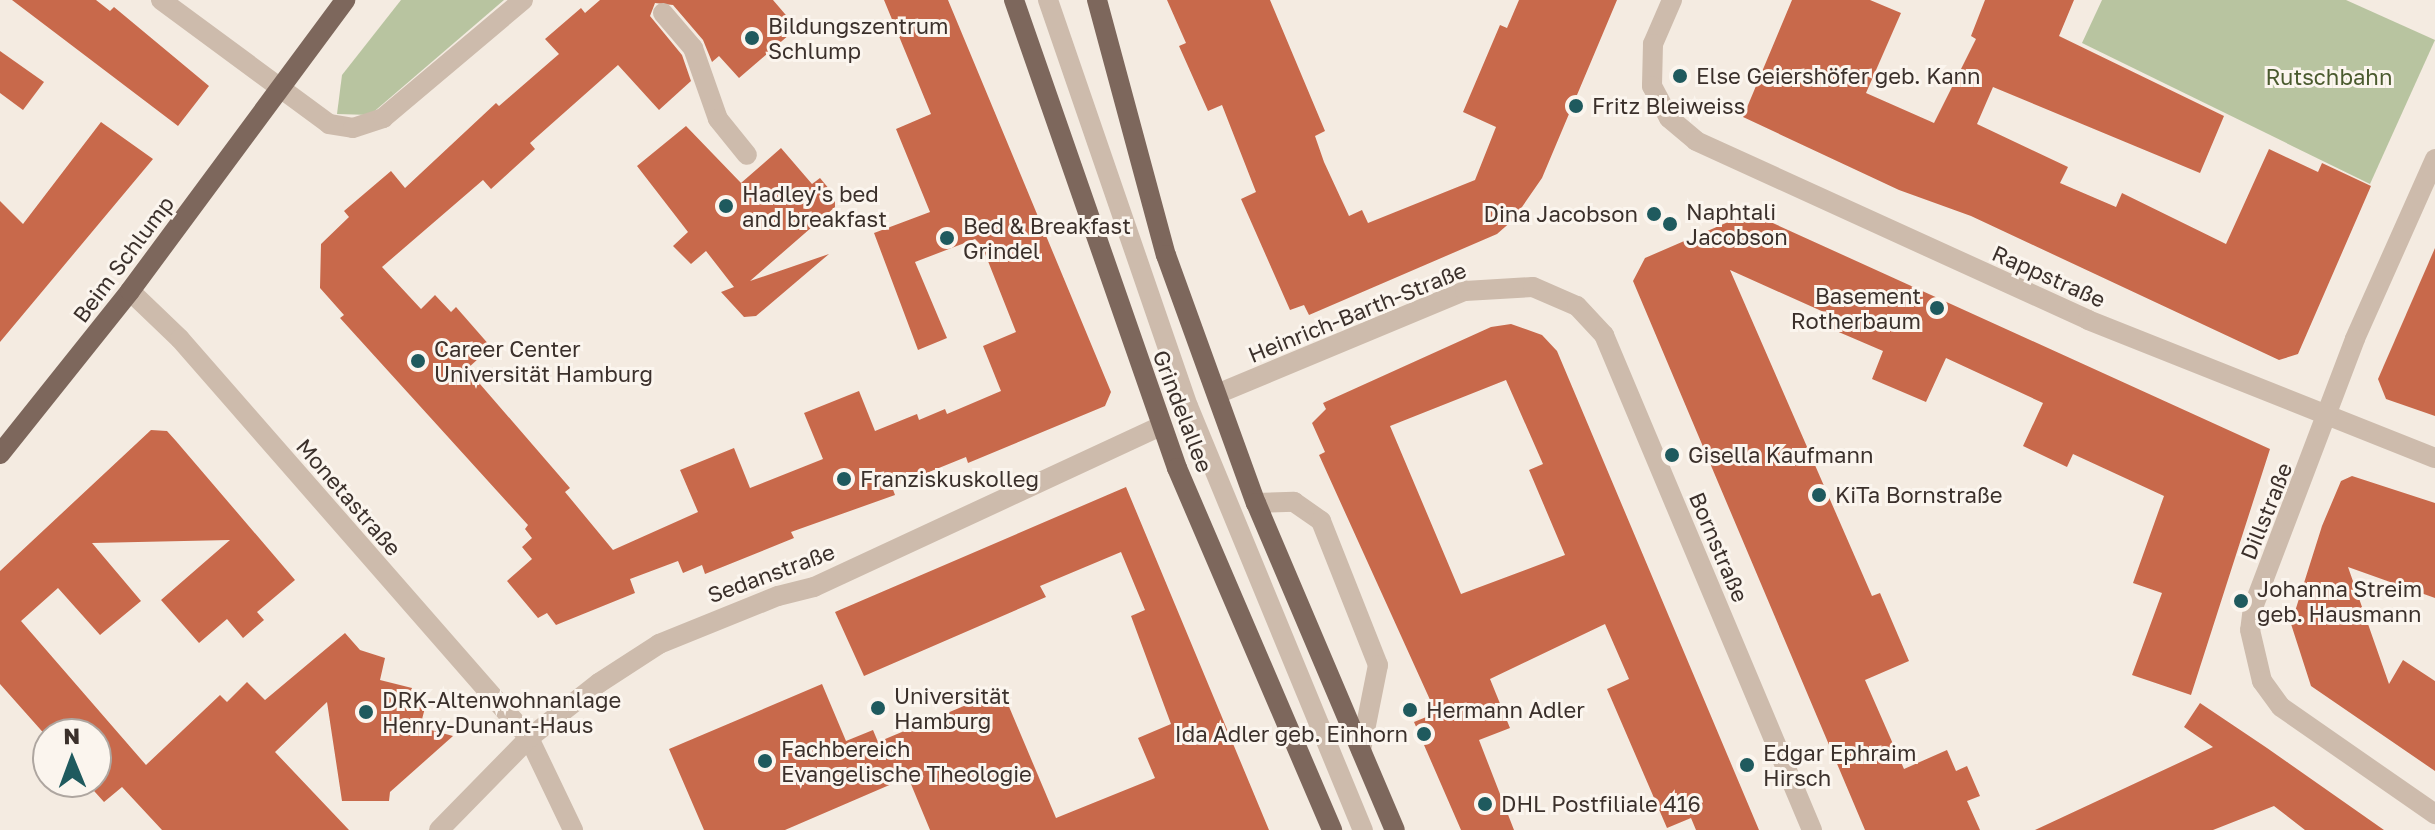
<!DOCTYPE html>
<html>
<head>
<meta charset="utf-8">
<style>
	body { margin:0 }
	#map { position:relative; width:2435px; height:830px; overflow:hidden; background:#f4ebe1; font-family:"Golos Text",sans-serif }
	div>[style] { position:absolute }
	[style*='--x'] { left:calc(var(--x)*1px); top:calc(var(--y)*1px); width:calc(var(--w)*1px); rotate:calc(var(--a)*1deg) }
	.green>* { inset:0; background:#b8c4a0 }
	.building>* { inset:0; background:#c8694b }
	.minor>* { height:20px; margin:-10px; padding:0 10px; transform-origin:10px; border-radius:10px; background:#cdbbac }
	.major>* { height:20px; margin:-10px; padding:0 10px; transform-origin:10px; border-radius:10px; background:#7d675c }
	.dots>* { width:22px; height:22px; translate:-50% -50%; box-sizing:border-box; border:4px solid #fbf5ee; border-radius:50% }
	span { translate:-50% -50%; white-space:nowrap; text-align:center; line-height:1.15; -webkit-text-stroke:6px #fbf5ee; paint-order:stroke }
	.poi-label { font-size:22px; color:#3b302b }
	.left { translate:0 -50%; text-align:left }
	.right { translate:-100% -50%; text-align:right }
	.park-label { font-size:22px; color:#4a5a2e }
	.street-label { font-size:22px; color:#3b302b }
	.north { position:absolute; left:32px; top:718px; width:80px; height:80px; box-sizing:border-box; background:#fbf5ee; border:2px solid #aea6a0; border-radius:50%; rotate:359deg; font-size:22px; font-weight:700; line-height:32px; text-align:center; color:#3b302b }
	.north::after { content:''; display:block; margin:auto; width:28px; height:36px; background:#1f5a5e; clip-path:polygon(50% 0,100% 100%,50% 72%,0 100%) }
</style>
</head>
<body>
<div id="map">
	<div class="green">
		<i style="clip-path:polygon(401px 0,504px 0,370px 115px,337px 114px,342px 75px)"></i>
		<i style="clip-path:polygon(2102px 0,2346px 0,2435px 40px,2370px 184px,2082px 43px)"></i>
	</div>
	<div class="building">
		<i style="clip-path:polygon(12px 0,96px 0,110px 11px,114px 7px,209px 86px,178px 126px)"></i>
		<i style="clip-path:polygon(600px 0,773px 0,797px 28px,739px 78px,719px 56px,712px 62px,703px 40px,673px 5px,655px 3px,650px 16px,682px 55px,691px 81px,659px 110px,618px 65px,530px 143px,535px 149px,491px 189px,483px 180px,382px 267px,421px 309px,435px 295px,451px 312px,456px 307px,491px 347px,467px 369px,570px 488px,565px 492px,613px 550px,698px 512px,680px 470px,734px 448px,750px 488px,823px 459px,804px 413px,859px 391px,875px 431px,917px 414px,919px 420px,945px 409px,947px 414px,1001px 391px,983px 346px,1016px 332px,982px 246px,975px 239px,915px 262px,947px 338px,918px 350px,874px 233px,930px 212px,896px 129px,931px 114px,884px 0,948px 0,1111px 392px,1105px 406px,968px 463px,966px 457px,892px 487px,895px 495px,791px 532px,794px 538px,705px 574px,702px 565px,683px 573px,678px 561px,630px 579px,635px 593px,556px 625px,547px 613px,538px 618px,507px 581px,532px 559px,522px 547px,532px 538px,525px 529px,528px 525px,340px 318px,344px 315px,320px 288px,321px 244px,349px 217px,344px 211px,391px 171px,405px 188px,496px 103px,499px 106px,559px 54px,545px 39px,581px 8px,585px 13px)"></i>
		<i style="clip-path:polygon(1167px 0,1270px 0,1325px 131px,1315px 136px,1324px 162px,1349px 216px,1362px 210px,1368px 223px,1475px 180px,1496px 127px,1463px 112px,1500px 25px,1507px 28px,1519px 0,1617px 0,1542px 178px,1513px 220px,1497px 234px,1309px 315px,1304px 305px,1290px 310px,1241px 199px,1256px 192px,1222px 105px,1208px 111px,1179px 46px,1186px 43px)"></i>
		<i style="clip-path:polygon(1792px 0,1870px 0,1901px 13px,1866px 93px,1934px 123px,1976px 39px,1971px 36px,1985px 0,2074px 0,2059px 36px,2224px 116px,2200px 173px,1993px 87px,1977px 124px,2068px 167px,2060px 183px,2116px 207px,2122px 193px,2226px 244px,2269px 149px,2318px 172px,2322px 163px,2371px 186px,2298px 354px,2279px 360px,1971px 216px,1899px 190px,1743px 117px)"></i>
		<i style="clip-path:polygon(0 51px,44px 82px,23px 110px,0 93px)"></i>
		<i style="clip-path:polygon(101px 122px,153px 159px,0 342px,0 201px,23px 224px)"></i>
		<i style="clip-path:polygon(686px 126px,741px 183px,781px 148px,812px 184px,820px 178px,835px 196px,835px 207px,750px 281px,829px 254px,756px 316px,744px 317px,721px 292px,734px 287px,706px 251px,691px 264px,673px 246px,688px 232px,637px 166px)"></i>
		<i style="clip-path:polygon(1755px 215px,2270px 449px,2191px 695px,2132px 675px,2162px 593px,2133px 583px,2164px 496px,2073px 454px,2067px 467px,2023px 446px,2043px 403px,1946px 358px,1926px 402px,1872px 379px,1883px 351px,1820px 324px,1826px 313px,1730px 270px,1872px 596px,1880px 593px,1909px 661px,1865px 680px,1904px 769px,1947px 750px,1956px 771px,1967px 766px,1980px 796px,1967px 801px,1980px 830px,1865px 830px,1633px 281px,1645px 258px,1742px 216px)"></i>
		<i style="clip-path:polygon(2435px 248px,2435px 416px,2386px 399px,2378px 379px)"></i>
		<i style="clip-path:polygon(evenodd,1511px 324px,1542px 335px,1557px 351px,1759px 830px,1696px 830px,1691px 818px,1667px 828px,1607px 689px,1629px 679px,1605px 624px,1490px 679px,1510px 728px,1479px 740px,1514px 830px,1461px 830px,1414px 722px,1436px 713px,1319px 455px,1325px 452px,1312px 423px,1326px 409px,1323px 403px,1491px 327px,1511px 324px,1506px 380px,1543px 464px,1529px 470px,1565px 555px,1461px 594px,1390px 426px,1506px 380px)"></i>
		<i style="clip-path:polygon(151px 430px,167px 431px,176px 441px,295px 580px,257px 612px,264px 620px,243px 638px,227px 619px,199px 643px,161px 600px,230px 540px,92px 543px,141px 601px,100px 635px,58px 588px,21px 621px,146px 765px,220px 695px,227px 702px,247px 682px,265px 700px,345px 633px,360px 650px,385px 658px,380px 680px,412px 688px,409px 700px,426px 704px,420px 727px,453px 736px,390px 792px,389px 801px,342px 801px,327px 702px,275px 752px,349px 830px,162px 830px,122px 787px,104px 802px,86px 782px,96px 782px,96px 734px,48px 734px,48px 738px,0 684px,0 571px)"></i>
		<i style="clip-path:polygon(2352px 476px,2435px 503px,2435px 598px,2348px 567px,2389px 684px,2403px 660px,2435px 681px,2435px 771px,2311px 686px,2291px 624px,2322px 526px,2341px 481px)"></i>
		<i style="clip-path:polygon(1126px 487px,1269px 830px,930px 830px,908px 777px,785px 830px,704px 830px,669px 749px,822px 684px,846px 741px,873px 730px,878px 742px,1002px 690px,1056px 818px,1155px 778px,1138px 738px,1171px 724px,1131px 616px,1145px 610px,1121px 552px,1040px 586px,1046px 597px,864px 676px,835px 612px)"></i>
		<i style="clip-path:polygon(2200px 703px,2267px 748px,2384px 830px,2305px 830px,2274px 806px,2213px 830px,2035px 830px,2213px 747px,2184px 727px)"></i>
	</div>
	<div class="minor">
		<i style="--x:161;--y:0;--w:209;--a:36.4"></i>
		<i style="--x:329;--y:124;--w:24;--a:9"></i>
		<i style="--x:353;--y:128;--w:32;--a:-18"></i>
		<i style="--x:383;--y:118;--w:183;--a:-40.1"></i>
		<i style="--x:1048;--y:0;--w:429;--a:71"></i>
		<i style="--x:1188;--y:406;--w:459;--a:67.6"></i>
		<i style="--x:1672;--y:0;--w:48;--a:113.4"></i>
		<i style="--x:1653;--y:44;--w:42;--a:91.4"></i>
		<i style="--x:1652;--y:86;--w:36;--a:62"></i>
		<i style="--x:1669;--y:118;--w:35;--a:40"></i>
		<i style="--x:1696;--y:141;--w:431;--a:24.5"></i>
		<i style="--x:2088;--y:320;--w:373;--a:21.7"></i>
		<i style="--x:663;--y:13;--w:46;--a:49.4"></i>
		<i style="--x:693;--y:48;--w:75;--a:70.6"></i>
		<i style="--x:718;--y:119;--w:46;--a:51.1"></i>
		<i style="--x:2435;--y:159;--w:197;--a:114"></i>
		<i style="--x:2355;--y:339;--w:287;--a:110.8"></i>
		<i style="--x:2253;--y:607;--w:23;--a:97"></i>
		<i style="--x:2250;--y:630;--w:52;--a:76.8"></i>
		<i style="--x:2262;--y:681;--w:32;--a:54"></i>
		<i style="--x:2281;--y:707;--w:188;--a:34.8"></i>
		<i style="--x:130;--y:291;--w:69;--a:43.8"></i>
		<i style="--x:180;--y:339;--w:530;--a:48.82"></i>
		<i style="--x:529;--y:738;--w:102;--a:64.4"></i>
		<i style="--x:1217;--y:394;--w:269;--a:-22.6"></i>
		<i style="--x:1465;--y:291;--w:68;--a:-3.4"></i>
		<i style="--x:1533;--y:287;--w:48;--a:23.4"></i>
		<i style="--x:1577;--y:306;--w:40;--a:47"></i>
		<i style="--x:1604;--y:335;--w:537;--a:67.21"></i>
		<i style="--x:1256;--y:503;--w:38;--a:-2"></i>
		<i style="--x:1294;--y:502;--w:33;--a:35"></i>
		<i style="--x:1321;--y:521;--w:155;--a:68.4"></i>
		<i style="--x:1378;--y:665;--w:87;--a:101.3"></i>
		<i style="--x:439;--y:830;--w:129;--a:-45.6"></i>
		<i style="--x:529;--y:738;--w:89;--a:-38.2"></i>
		<i style="--x:599;--y:683;--w:72;--a:-33"></i>
		<i style="--x:659;--y:644;--w:128;--a:-22"></i>
		<i style="--x:778;--y:596;--w:37;--a:-14"></i>
		<i style="--x:814;--y:587;--w:383;--a:-24.9"></i>
	</div>
	<div class="major">
		<i style="--x:1014;--y:0;--w:496;--a:70.8"></i>
		<i style="--x:1177;--y:468;--w:394;--a:66.8"></i>
		<i style="--x:1097;--y:0;--w:264;--a:74.9"></i>
		<i style="--x:1166;--y:255;--w:264;--a:70.1"></i>
		<i style="--x:1256;--y:503;--w:355;--a:67"></i>
		<i style="--x:0;--y:454;--w:208;--a:-51.4"></i>
		<i style="--x:130;--y:291;--w:362;--a:-53.5"></i>
	</div>
	<div class="dots">
		<i style="left:752px;top:38px;background:#1f5a5e"></i>
		<i style="left:1680px;top:76px;background:#1f5a5e"></i>
		<i style="left:1576px;top:106px;background:#1f5a5e"></i>
		<i style="left:726px;top:206px;background:#1f5a5e"></i>
		<i style="left:1654px;top:214px;background:#1f5a5e"></i>
		<i style="left:1670px;top:224px;background:#1f5a5e"></i>
		<i style="left:947px;top:238px;background:#1f5a5e"></i>
		<i style="left:1937px;top:308px;background:#1f5a5e"></i>
		<i style="left:418px;top:361px;background:#1f5a5e"></i>
		<i style="left:1672px;top:455px;background:#1f5a5e"></i>
		<i style="left:844px;top:479px;background:#1f5a5e"></i>
		<i style="left:1819px;top:495px;background:#1f5a5e"></i>
		<i style="left:2241px;top:601px;background:#1f5a5e"></i>
		<i style="left:878px;top:708px;background:#1f5a5e"></i>
		<i style="left:1410px;top:710px;background:#1f5a5e"></i>
		<i style="left:366px;top:712px;background:#1f5a5e"></i>
		<i style="left:1424px;top:734px;background:#1f5a5e"></i>
		<i style="left:765px;top:761px;background:#1f5a5e"></i>
		<i style="left:1747px;top:765px;background:#1f5a5e"></i>
		<i style="left:1485px;top:804px;background:#1f5a5e"></i>
	</div>
	<div class="poi-label">
		<span class="left" style="left:768px;top:38px">Bildungszentrum<br>Schlump</span>
		<span class="left" style="left:1696px;top:76px">Else Geiershöfer geb. Kann</span>
		<span class="left" style="left:1592px;top:106px">Fritz Bleiweiss</span>
		<span class="left" style="left:742px;top:206px">Hadley's bed<br>and breakfast</span>
		<span class="left" style="left:1686px;top:224px">Naphtali<br>Jacobson</span>
		<span class="right" style="left:1638px;top:214px">Dina Jacobson</span>
		<span class="left" style="left:963px;top:238px">Bed &amp; Breakfast<br>Grindel</span>
		<span class="right" style="left:1921px;top:308px">Basement<br>Rotherbaum</span>
		<span class="left" style="left:434px;top:361px">Career Center<br>Universität Hamburg</span>
		<span class="left" style="left:1688px;top:455px">Gisella Kaufmann</span>
		<span class="left" style="left:860px;top:479px">Franziskuskolleg</span>
		<span class="left" style="left:1835px;top:495px">KiTa Bornstraße</span>
		<span class="left" style="left:2257px;top:601px">Johanna Streim<br>geb. Hausmann</span>
		<span class="left" style="left:894px;top:708px">Universität<br>Hamburg</span>
		<span class="left" style="left:382px;top:712px">DRK-Altenwohnanlage<br>Henry-Dunant-Haus</span>
		<span class="left" style="left:1426px;top:710px">Hermann Adler</span>
		<span class="right" style="left:1408px;top:734px">Ida Adler geb. Einhorn</span>
		<span class="left" style="left:781px;top:761px">Fachbereich<br>Evangelische Theologie</span>
		<span class="left" style="left:1763px;top:765px">Edgar Ephraim<br>Hirsch</span>
		<span class="left" style="left:1501px;top:804px">DHL Postfiliale 416</span>
	</div>
	<div class="park-label">
		<span style="left:2329px;top:77px">Rutschbahn</span>
	</div>
	<div class="street-label">
		<span style="left:123px;top:259px;rotate:-53deg">Beim Schlump</span>
		<span style="left:2049px;top:276px;rotate:24deg">Rappstraße</span>
		<span style="left:1357px;top:312px;rotate:-22deg">Heinrich-Barth-Straße</span>
		<span style="left:1183px;top:411px;rotate:69deg">Grindelallee</span>
		<span style="left:349px;top:497px;rotate:49deg">Monetastraße</span>
		<span style="left:2266px;top:511px;rotate:-68deg">Dillstraße</span>
		<span style="left:1719px;top:547px;rotate:67deg">Bornstraße</span>
		<span style="left:771px;top:573px;rotate:-20deg">Sedanstraße</span>
	</div>
	<div class="north">N</div>
</div>
</body>
</html>
